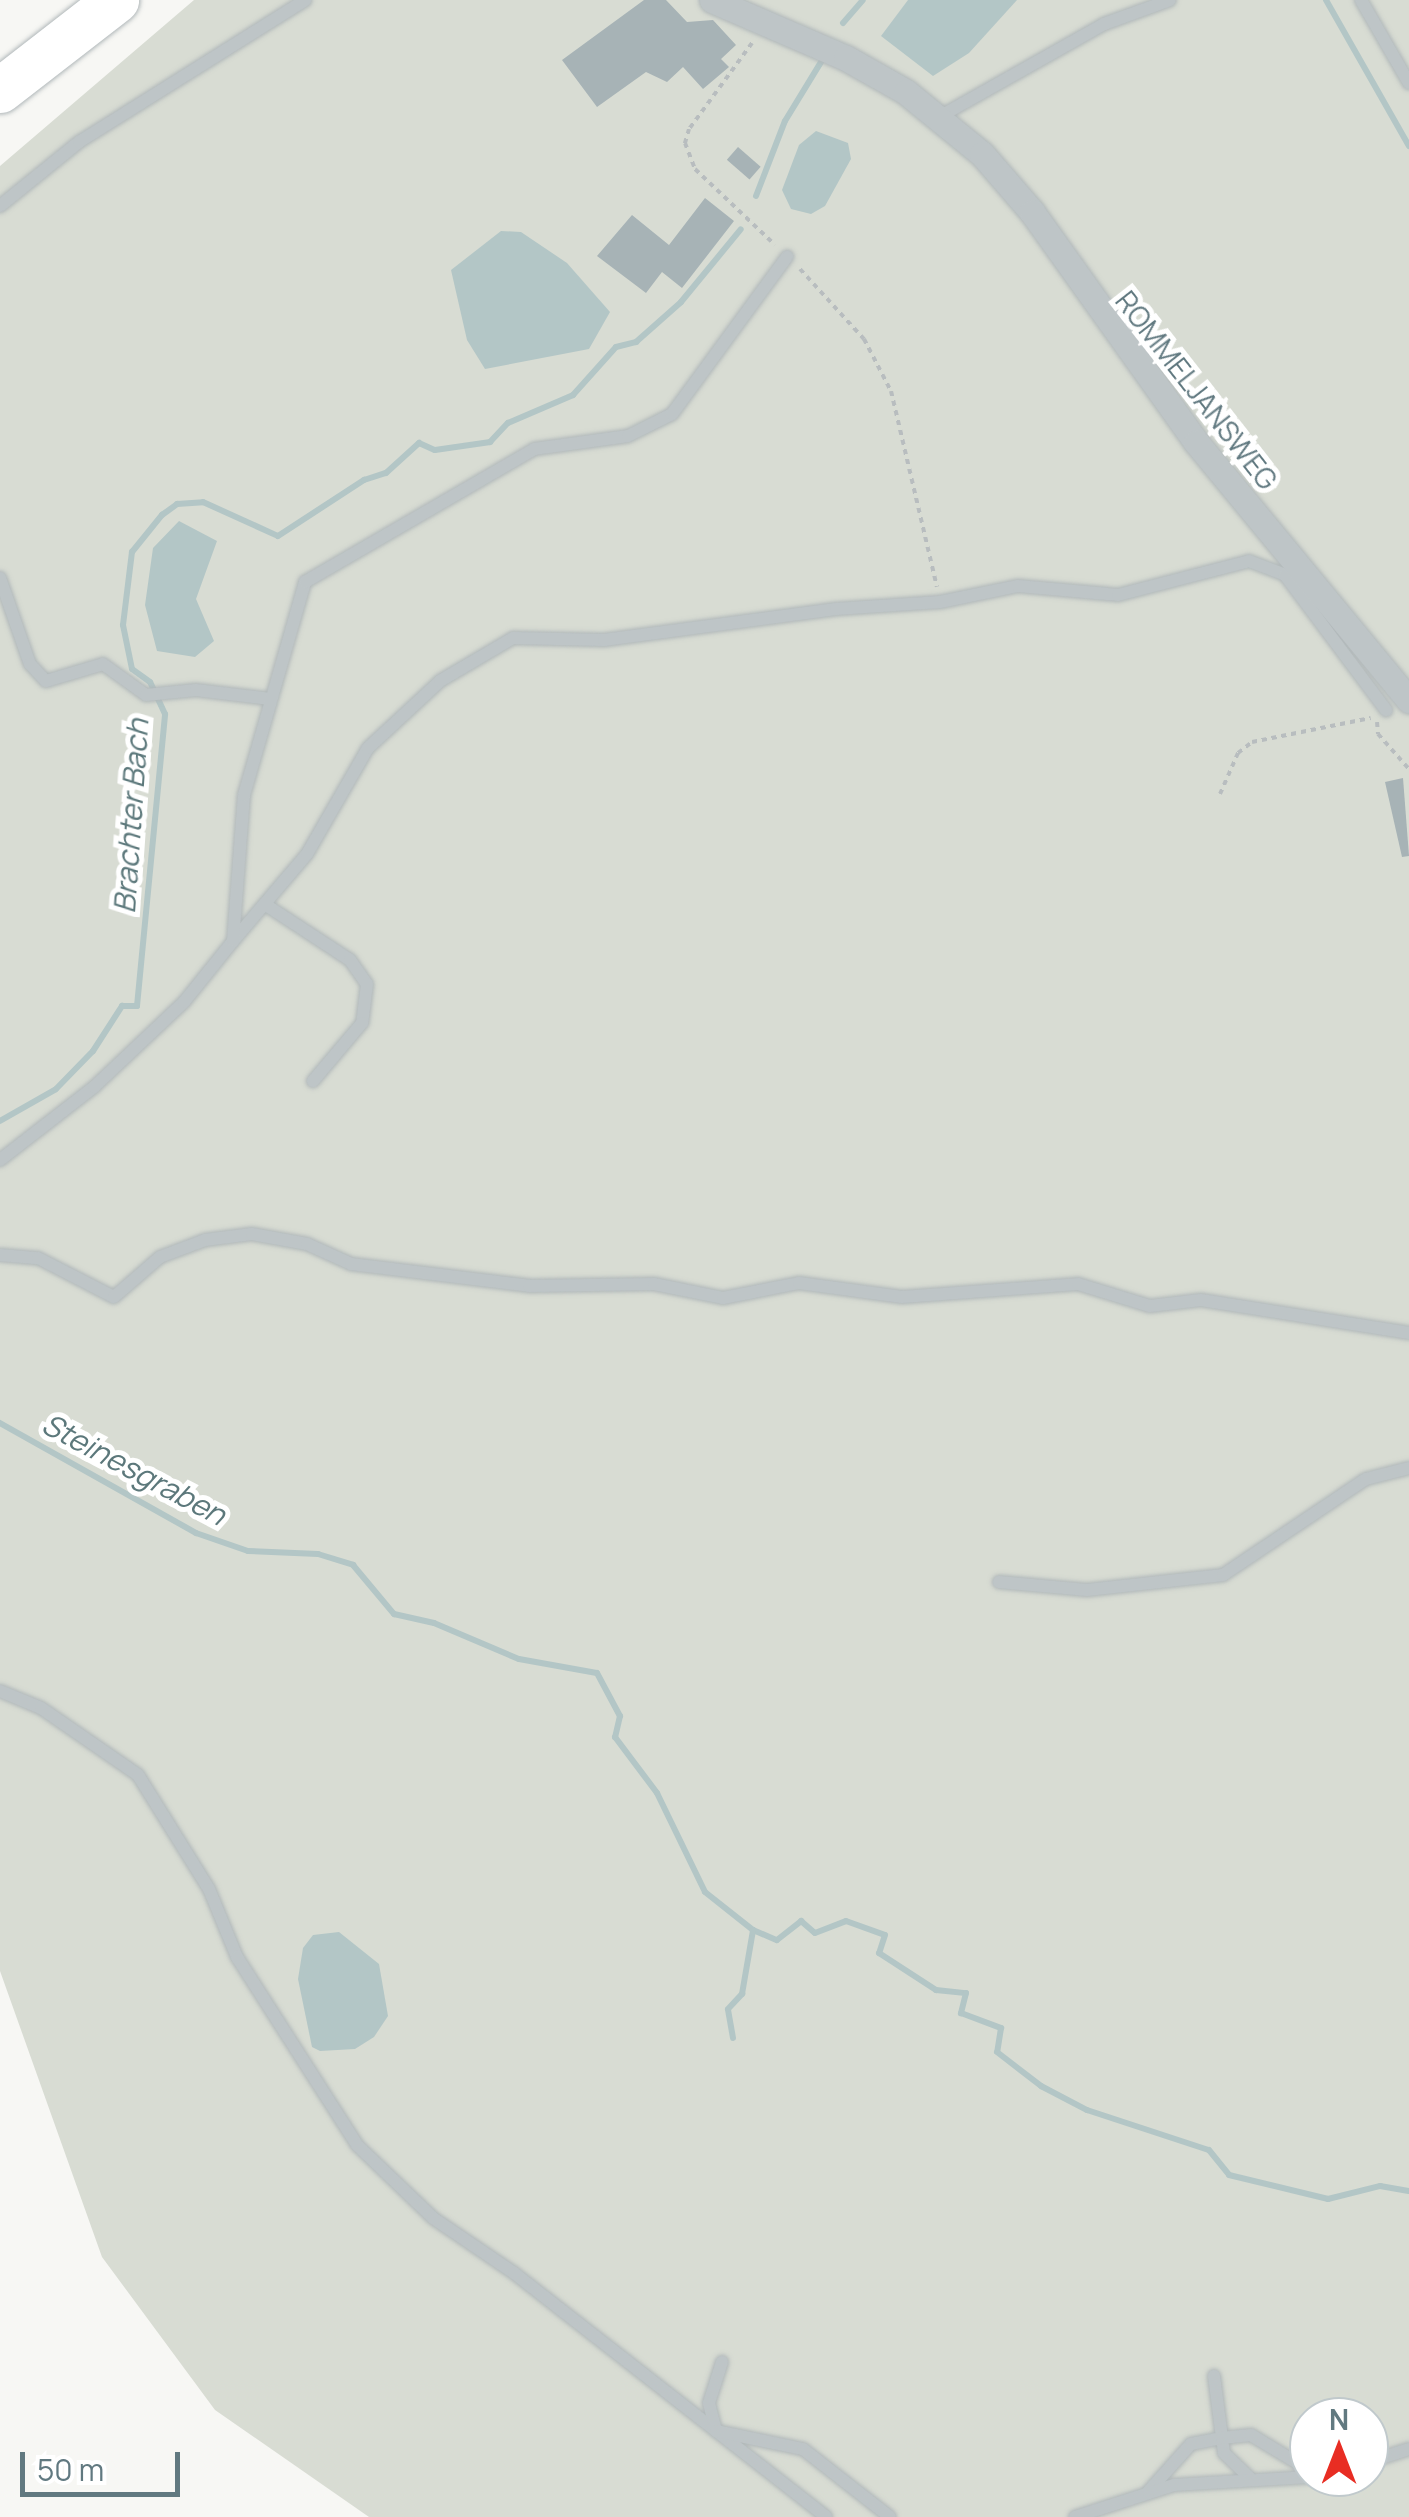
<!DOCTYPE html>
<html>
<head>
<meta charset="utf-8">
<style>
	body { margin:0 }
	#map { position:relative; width:1409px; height:2517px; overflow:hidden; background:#f7f7f4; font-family:Manrope,sans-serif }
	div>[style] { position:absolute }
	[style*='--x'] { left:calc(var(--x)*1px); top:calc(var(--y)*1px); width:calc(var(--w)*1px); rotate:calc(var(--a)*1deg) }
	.green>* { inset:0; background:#d8dcd3 }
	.water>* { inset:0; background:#b3c6c6 }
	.stream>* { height:6px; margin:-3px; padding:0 3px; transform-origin:3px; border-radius:3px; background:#b3c6c6 }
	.building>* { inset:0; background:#a7b3b6; transform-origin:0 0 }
	.path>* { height:4px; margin-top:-2px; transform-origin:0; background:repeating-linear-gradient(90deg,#b8bdbf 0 5px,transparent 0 10px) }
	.roads { filter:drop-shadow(0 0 2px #b1b8ba) drop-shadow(0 0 2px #b1b8ba) }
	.service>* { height:12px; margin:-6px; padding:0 6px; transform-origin:6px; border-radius:6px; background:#bec5c7 }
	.minor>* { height:25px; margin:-12.5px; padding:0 12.5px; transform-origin:12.5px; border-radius:12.5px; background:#bec5c7 }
	.motorway>* { height:45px; margin:-22.5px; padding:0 22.5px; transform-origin:22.5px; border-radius:22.5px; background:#fff }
	span { translate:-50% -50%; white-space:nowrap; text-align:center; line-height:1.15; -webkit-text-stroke:10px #fff; paint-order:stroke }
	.street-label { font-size:28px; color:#617980 }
	.water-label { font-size:30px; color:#5c787b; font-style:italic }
	.north { position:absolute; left:1289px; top:2397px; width:100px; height:100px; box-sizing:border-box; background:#fff; border:2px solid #c0c9cc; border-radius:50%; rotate:0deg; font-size:28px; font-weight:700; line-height:40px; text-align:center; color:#617980 }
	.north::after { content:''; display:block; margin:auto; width:35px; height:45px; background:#e82d23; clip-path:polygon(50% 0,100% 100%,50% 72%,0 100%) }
	.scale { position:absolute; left:20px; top:2452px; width:160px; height:45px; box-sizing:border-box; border:5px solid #617980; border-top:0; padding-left:12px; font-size:30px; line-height:35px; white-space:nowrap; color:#617980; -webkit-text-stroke:8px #fff; paint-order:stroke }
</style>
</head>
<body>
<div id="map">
	<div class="green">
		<i style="clip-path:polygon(evenodd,194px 0,1409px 0,1409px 2517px,369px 2517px,215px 2410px,102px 2257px,0 1971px,0 166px,194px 0,1309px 2417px,1369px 2417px,1369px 2477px,1309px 2477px,1309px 2417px)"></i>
	</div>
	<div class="water">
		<i style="clip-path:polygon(908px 0,1017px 0,969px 53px,933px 76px,881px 36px)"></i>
		<i style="clip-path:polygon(816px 131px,848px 143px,851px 159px,825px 206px,811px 214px,791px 209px,782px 190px,799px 145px)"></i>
		<i style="clip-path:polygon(501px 231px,521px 232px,567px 263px,610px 312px,589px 349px,485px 369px,467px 340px,451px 270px)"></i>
		<i style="clip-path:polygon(179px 521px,217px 541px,196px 599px,214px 641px,195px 657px,157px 651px,145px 605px,153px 548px)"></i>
		<i style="clip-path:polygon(339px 1932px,379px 1964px,388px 2016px,374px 2037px,355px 2049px,320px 2051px,312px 2047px,298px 1979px,303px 1948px,313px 1935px)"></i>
	</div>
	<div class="stream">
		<i style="--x:1326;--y:0;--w:168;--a:60.4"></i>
		<i style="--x:843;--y:23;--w:30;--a:-49"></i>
		<i style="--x:756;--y:196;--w:80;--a:-68.9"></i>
		<i style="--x:785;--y:121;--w:69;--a:-58.6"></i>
		<i style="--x:0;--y:1121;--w:64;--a:-29.7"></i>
		<i style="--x:56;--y:1089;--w:53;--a:-45.8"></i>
		<i style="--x:93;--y:1051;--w:54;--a:-57.2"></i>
		<i style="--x:122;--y:1006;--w:15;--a:0"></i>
		<i style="--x:137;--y:1006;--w:293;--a:-84.5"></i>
		<i style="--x:165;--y:714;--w:35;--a:-115"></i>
		<i style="--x:150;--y:682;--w:22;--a:-144"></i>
		<i style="--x:132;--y:669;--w:45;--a:-101.6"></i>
		<i style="--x:123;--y:625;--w:74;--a:-83"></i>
		<i style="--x:132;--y:552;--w:48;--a:-51"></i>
		<i style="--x:162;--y:515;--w:19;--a:-36"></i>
		<i style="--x:177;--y:504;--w:26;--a:-4"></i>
		<i style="--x:203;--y:502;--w:82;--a:24.4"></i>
		<i style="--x:278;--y:536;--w:103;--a:-33.1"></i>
		<i style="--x:364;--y:480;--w:23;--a:-18"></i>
		<i style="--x:386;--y:473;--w:45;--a:-42.3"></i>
		<i style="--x:419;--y:443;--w:17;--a:24"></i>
		<i style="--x:435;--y:450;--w:56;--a:-8.3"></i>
		<i style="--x:490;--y:442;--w:26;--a:-47"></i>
		<i style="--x:508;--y:423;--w:71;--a:-23.3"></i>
		<i style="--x:573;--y:395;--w:64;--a:-48.1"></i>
		<i style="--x:616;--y:347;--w:21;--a:-14"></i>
		<i style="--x:636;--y:342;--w:60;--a:-41.6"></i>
		<i style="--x:681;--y:302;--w:94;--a:-50.6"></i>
		<i style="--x:0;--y:1423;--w:225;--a:29.3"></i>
		<i style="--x:196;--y:1533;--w:55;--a:19.1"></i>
		<i style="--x:248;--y:1551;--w:70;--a:2.5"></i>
		<i style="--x:318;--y:1554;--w:37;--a:17"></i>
		<i style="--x:353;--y:1565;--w:64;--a:50.1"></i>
		<i style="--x:394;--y:1614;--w:41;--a:12.7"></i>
		<i style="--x:434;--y:1623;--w:92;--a:23"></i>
		<i style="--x:519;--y:1659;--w:79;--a:10.2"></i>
		<i style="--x:597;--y:1673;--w:49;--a:61.9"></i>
		<i style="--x:620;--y:1716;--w:22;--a:103"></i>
		<i style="--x:615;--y:1737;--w:70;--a:53.1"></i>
		<i style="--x:657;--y:1793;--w:110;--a:64.1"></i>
		<i style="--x:705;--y:1892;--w:61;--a:38.4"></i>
		<i style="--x:753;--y:1930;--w:26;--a:23"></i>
		<i style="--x:777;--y:1940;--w:31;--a:-38"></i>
		<i style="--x:801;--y:1921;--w:18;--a:41"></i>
		<i style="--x:815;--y:1933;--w:33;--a:-21"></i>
		<i style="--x:846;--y:1921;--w:41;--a:19.7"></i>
		<i style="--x:885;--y:1935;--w:19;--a:108"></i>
		<i style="--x:879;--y:1953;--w:68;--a:33"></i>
		<i style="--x:936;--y:1990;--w:30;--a:6"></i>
		<i style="--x:966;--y:1993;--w:21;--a:104"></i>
		<i style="--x:961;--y:2013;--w:43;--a:20.6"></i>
		<i style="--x:1001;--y:2028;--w:24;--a:99"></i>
		<i style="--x:997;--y:2052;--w:56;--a:37.7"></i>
		<i style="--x:1041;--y:2086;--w:52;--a:27.6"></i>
		<i style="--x:1087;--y:2110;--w:128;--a:18.2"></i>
		<i style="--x:1209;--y:2150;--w:32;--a:51"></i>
		<i style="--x:1229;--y:2175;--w:102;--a:13.6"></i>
		<i style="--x:1328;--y:2199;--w:54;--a:-14"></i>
		<i style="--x:1380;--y:2186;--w:29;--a:10"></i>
		<i style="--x:733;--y:2038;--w:29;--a:-100"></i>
		<i style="--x:728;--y:2009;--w:21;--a:-47"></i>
		<i style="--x:742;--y:1994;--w:65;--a:-80.2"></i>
	</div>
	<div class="building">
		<i style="clip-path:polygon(644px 0,666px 0,687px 22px,713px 20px,736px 45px,721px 59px,729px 67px,703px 89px,683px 67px,667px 82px,646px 72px,597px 107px,562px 60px)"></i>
		<i style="left:738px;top:147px;width:30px;height:17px;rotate:41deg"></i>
		<i style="clip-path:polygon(705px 198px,734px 221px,682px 288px,662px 272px,646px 293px,597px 256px,632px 215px,669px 245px)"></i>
		<i style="clip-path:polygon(1403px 778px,1409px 856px,1402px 857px,1385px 782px)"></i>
	</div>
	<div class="path">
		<i style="--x:752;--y:43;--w:107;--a:126.2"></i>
		<i style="--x:689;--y:129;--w:15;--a:106"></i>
		<i style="--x:685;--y:143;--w:28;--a:69"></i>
		<i style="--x:695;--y:169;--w:110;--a:43.5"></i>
		<i style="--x:800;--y:269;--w:95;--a:47.6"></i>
		<i style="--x:864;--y:339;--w:59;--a:62.6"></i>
		<i style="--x:891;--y:391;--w:201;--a:76.8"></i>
		<i style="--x:1377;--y:722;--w:12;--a:85"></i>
		<i style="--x:1378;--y:734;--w:47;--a:48.5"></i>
		<i style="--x:1220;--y:794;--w:45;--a:-66.3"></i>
		<i style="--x:1238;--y:753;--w:18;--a:-38"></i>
		<i style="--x:1252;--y:742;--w:121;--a:-11.4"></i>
	</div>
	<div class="roads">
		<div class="service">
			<i style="--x:1361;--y:0;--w:96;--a:60"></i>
			<i style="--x:939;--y:117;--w:189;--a:-29.4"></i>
			<i style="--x:1104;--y:24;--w:70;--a:-20"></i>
			<i style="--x:0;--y:206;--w:102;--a:-39"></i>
			<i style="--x:79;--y:142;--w:267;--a:-32.1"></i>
			<i style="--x:0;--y:578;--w:91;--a:70.8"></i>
			<i style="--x:30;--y:664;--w:23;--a:47"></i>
			<i style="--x:46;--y:681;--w:59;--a:-16.6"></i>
			<i style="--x:103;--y:664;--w:53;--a:35.8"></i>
			<i style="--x:146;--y:695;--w:50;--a:-5.7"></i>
			<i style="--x:196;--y:690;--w:75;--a:6.9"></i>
			<i style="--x:269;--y:907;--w:97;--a:33.2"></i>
			<i style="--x:350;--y:960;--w:29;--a:55"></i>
			<i style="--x:367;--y:984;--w:39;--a:97"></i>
			<i style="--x:362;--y:1023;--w:76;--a:130.2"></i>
			<i style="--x:233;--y:941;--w:114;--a:-49.6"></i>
			<i style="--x:307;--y:854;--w:122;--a:-60.1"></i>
			<i style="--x:368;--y:748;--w:98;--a:-42.9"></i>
			<i style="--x:440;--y:681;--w:85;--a:-30.5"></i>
			<i style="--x:513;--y:638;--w:91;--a:1.3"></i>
			<i style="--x:604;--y:640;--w:234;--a:-7.6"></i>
			<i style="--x:836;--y:609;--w:104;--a:-3.9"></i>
			<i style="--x:940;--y:602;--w:80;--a:-11.6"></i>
			<i style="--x:1018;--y:586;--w:100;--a:5.1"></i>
			<i style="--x:1118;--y:595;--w:135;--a:-14.5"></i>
			<i style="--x:1249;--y:561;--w:39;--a:21"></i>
			<i style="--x:1285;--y:575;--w:169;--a:53.2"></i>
			<i style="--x:0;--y:1160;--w:119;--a:-37.8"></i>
			<i style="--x:94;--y:1087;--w:124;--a:-43.4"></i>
			<i style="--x:184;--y:1002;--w:78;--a:-51.2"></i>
			<i style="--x:233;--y:941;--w:146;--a:-85.7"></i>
			<i style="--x:244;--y:795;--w:222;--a:-74"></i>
			<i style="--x:305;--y:582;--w:265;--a:-30.1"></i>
			<i style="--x:534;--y:449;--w:95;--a:-7.9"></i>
			<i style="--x:628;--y:436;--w:49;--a:-26.6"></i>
			<i style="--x:672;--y:414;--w:195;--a:-53.8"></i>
			<i style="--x:0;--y:1255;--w:38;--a:5"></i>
			<i style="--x:38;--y:1258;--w:85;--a:27.2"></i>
			<i style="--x:114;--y:1297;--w:61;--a:-41"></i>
			<i style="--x:160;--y:1257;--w:48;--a:-20.7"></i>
			<i style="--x:205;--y:1240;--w:47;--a:-7.3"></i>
			<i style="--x:252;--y:1234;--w:56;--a:10.3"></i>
			<i style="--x:307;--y:1244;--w:48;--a:24.4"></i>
			<i style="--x:351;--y:1264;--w:179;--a:7"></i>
			<i style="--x:529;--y:1286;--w:125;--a:-0.9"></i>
			<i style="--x:654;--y:1284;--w:70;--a:11.5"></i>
			<i style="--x:723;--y:1298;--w:77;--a:-11.2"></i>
			<i style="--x:799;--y:1283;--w:104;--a:7.7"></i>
			<i style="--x:902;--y:1297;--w:176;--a:-4.2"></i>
			<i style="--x:1078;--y:1284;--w:75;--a:17"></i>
			<i style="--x:1150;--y:1306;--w:51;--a:-6.7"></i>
			<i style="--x:1201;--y:1300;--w:211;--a:9"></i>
			<i style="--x:999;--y:1582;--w:88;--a:5.2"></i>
			<i style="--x:1087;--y:1590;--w:137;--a:-6.3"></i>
			<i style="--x:1223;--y:1575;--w:172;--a:-33.9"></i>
			<i style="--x:1366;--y:1479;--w:44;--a:-14.3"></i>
			<i style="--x:0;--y:1691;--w:44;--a:22.5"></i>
			<i style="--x:41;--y:1708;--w:118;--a:34.6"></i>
			<i style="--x:138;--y:1775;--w:134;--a:58.1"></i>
			<i style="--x:209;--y:1889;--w:74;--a:67.6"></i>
			<i style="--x:237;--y:1957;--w:223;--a:57.4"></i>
			<i style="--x:357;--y:2145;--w:105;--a:43.8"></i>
			<i style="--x:433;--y:2218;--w:98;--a:34.2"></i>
			<i style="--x:514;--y:2273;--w:396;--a:38"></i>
			<i style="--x:722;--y:2362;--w:43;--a:107.6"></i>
			<i style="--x:709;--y:2403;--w:29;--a:76"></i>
			<i style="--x:716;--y:2431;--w:89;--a:11.7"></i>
			<i style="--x:803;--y:2449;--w:110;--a:38"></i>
			<i style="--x:1214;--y:2376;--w:78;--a:82.6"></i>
			<i style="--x:1224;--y:2453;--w:39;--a:44"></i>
			<i style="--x:1369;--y:2462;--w:42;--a:-18"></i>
			<i style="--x:1147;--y:2493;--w:66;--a:-48.1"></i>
			<i style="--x:1191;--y:2444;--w:32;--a:-11"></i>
			<i style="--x:1222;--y:2438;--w:29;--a:-6"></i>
			<i style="--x:1251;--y:2435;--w:68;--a:31.1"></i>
			<i style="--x:1075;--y:2517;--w:104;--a:-17.9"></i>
			<i style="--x:1174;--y:2485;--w:135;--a:-3.4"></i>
		</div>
		<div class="minor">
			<i style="--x:712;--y:0;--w:146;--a:23.4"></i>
			<i style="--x:846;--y:58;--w:69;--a:29.5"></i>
			<i style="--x:906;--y:92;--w:98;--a:39.2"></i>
			<i style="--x:982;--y:154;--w:77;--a:49.2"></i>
			<i style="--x:1032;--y:212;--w:282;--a:54.5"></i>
			<i style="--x:1196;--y:442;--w:335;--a:50.5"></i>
		</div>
		<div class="motorway">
			<i style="--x:0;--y:90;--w:147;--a:-37.8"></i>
		</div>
	</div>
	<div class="street-label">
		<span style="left:1197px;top:390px;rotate:52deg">ROMMELJANSWEG</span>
	</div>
	<div class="water-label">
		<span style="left:131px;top:816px;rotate:-86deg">Brachter Bach</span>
		<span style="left:134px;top:1469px;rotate:28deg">Steinesgraben</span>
	</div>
	<div class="north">N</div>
	<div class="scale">50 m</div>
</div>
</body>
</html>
